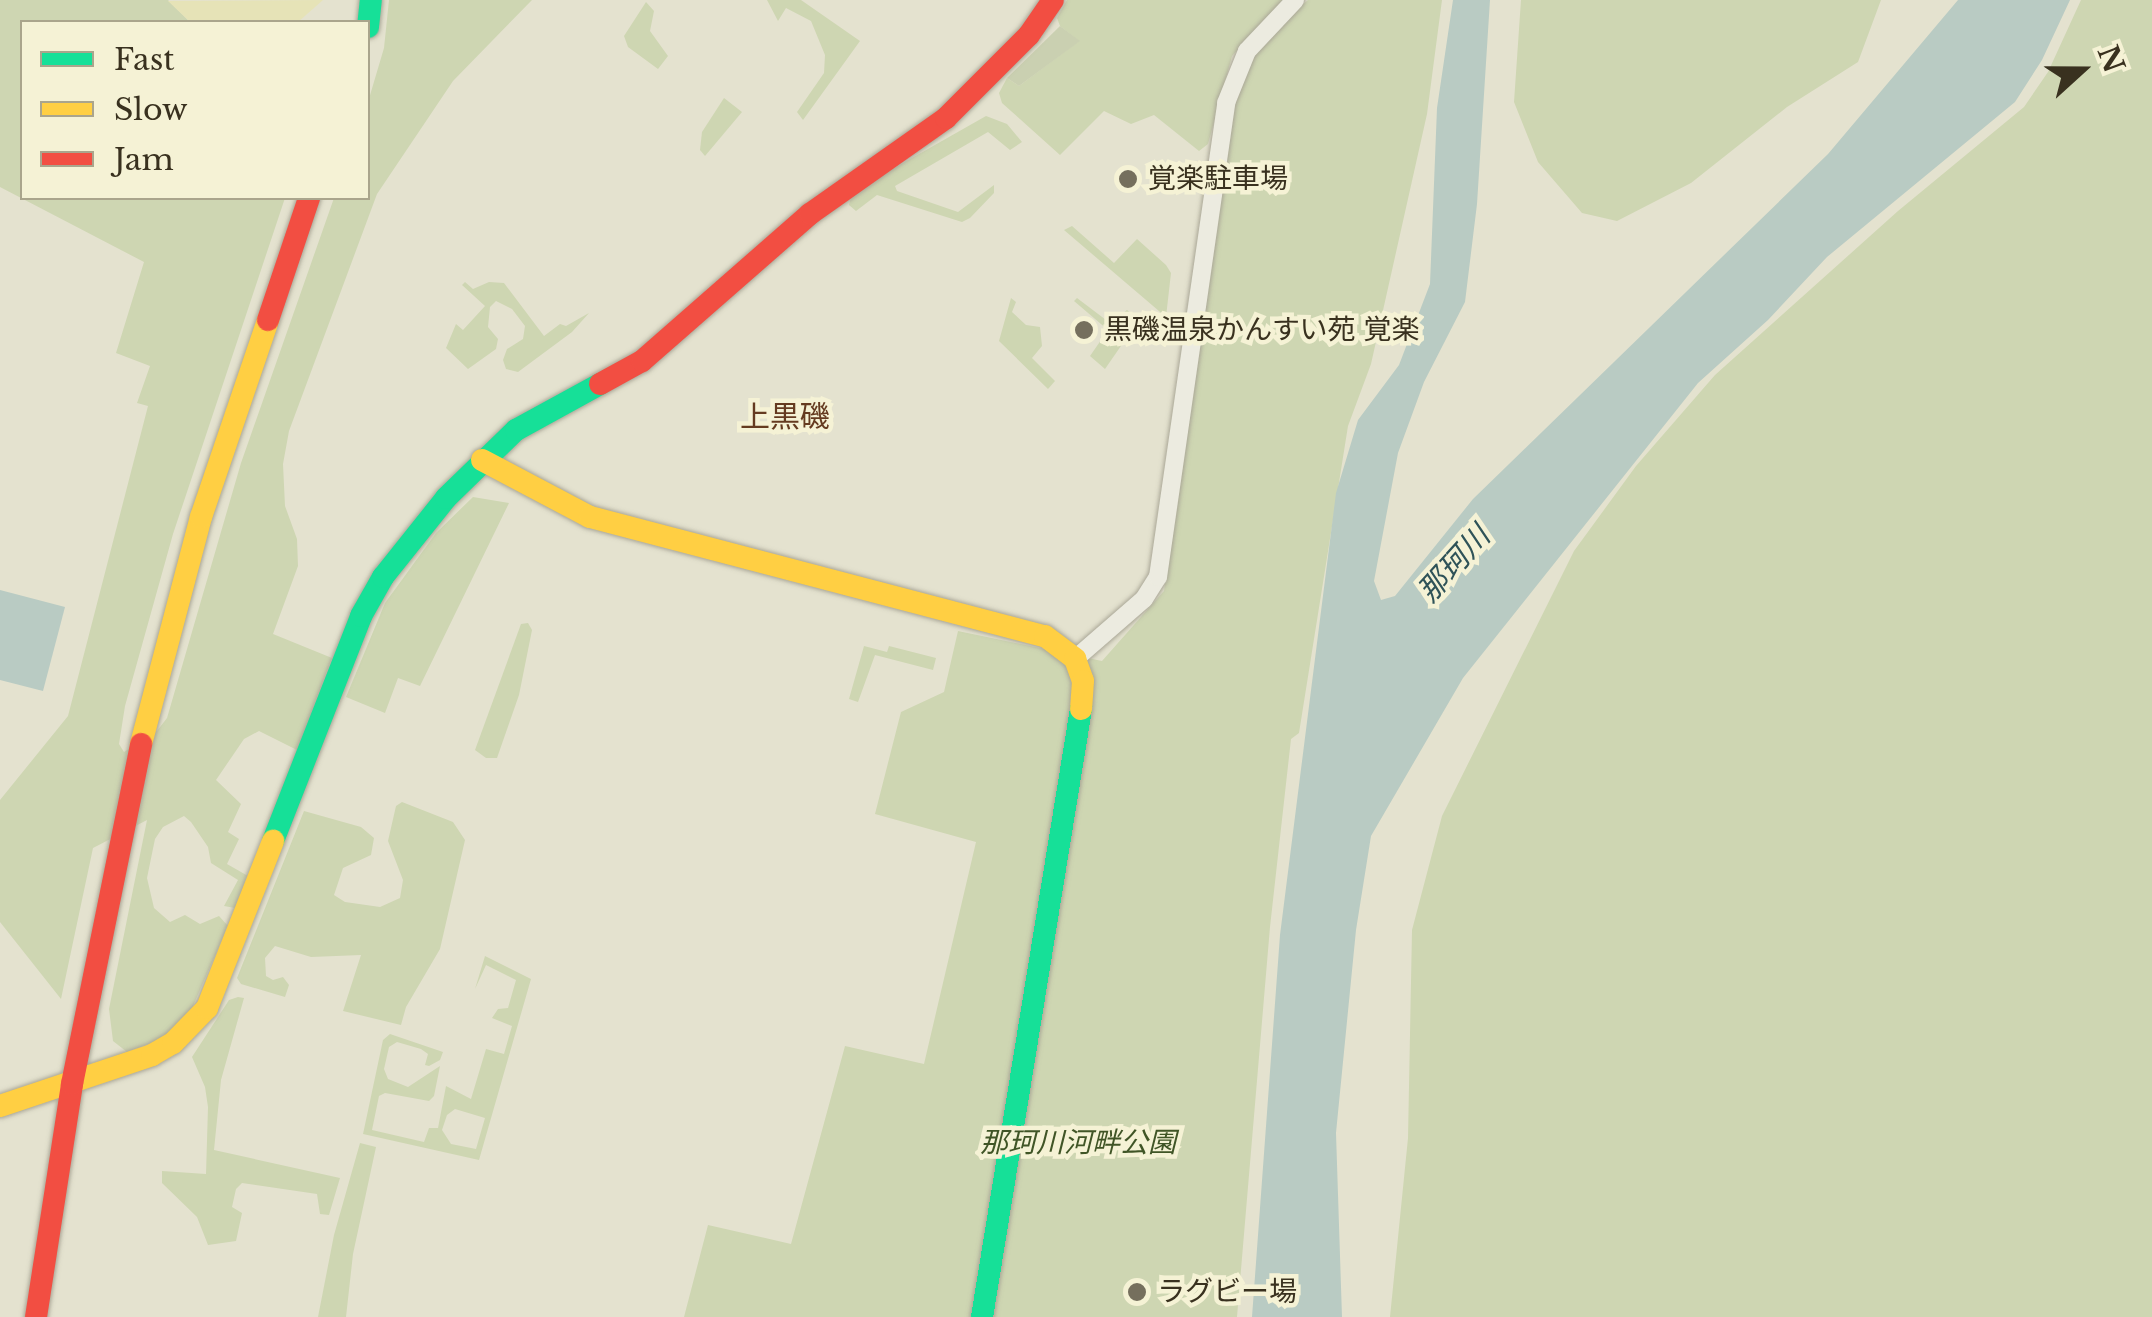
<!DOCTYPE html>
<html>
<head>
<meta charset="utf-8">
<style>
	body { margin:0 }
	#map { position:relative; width:2152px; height:1317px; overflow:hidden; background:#e4e2cf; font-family:"Libre Baskerville","Noto Sans JP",serif }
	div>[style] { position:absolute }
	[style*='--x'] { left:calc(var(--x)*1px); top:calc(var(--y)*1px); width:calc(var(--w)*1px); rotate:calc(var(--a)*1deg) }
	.green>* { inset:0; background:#ced6b2 }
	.sand>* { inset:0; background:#e6e3b7 }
	.cemetery>* { inset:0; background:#cad0b1 }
	.water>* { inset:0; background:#b9cbc3 }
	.roads { filter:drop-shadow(0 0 2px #aaa797) drop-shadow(0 0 2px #aaa797) }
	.street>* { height:18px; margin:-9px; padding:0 9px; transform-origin:9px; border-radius:9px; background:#ecebe0 }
	.fast>* { height:22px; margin:-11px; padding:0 11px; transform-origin:11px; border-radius:11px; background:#16e098 }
	.slow>* { height:22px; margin:-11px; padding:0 11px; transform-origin:11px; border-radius:11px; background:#ffcf43 }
	.jam>* { height:22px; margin:-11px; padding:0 11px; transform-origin:11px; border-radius:11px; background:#f24e42 }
	.dots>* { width:28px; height:28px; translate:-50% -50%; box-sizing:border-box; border:5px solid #f5f2d5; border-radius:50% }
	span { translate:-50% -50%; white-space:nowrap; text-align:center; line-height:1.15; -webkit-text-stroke:9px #f5f2d5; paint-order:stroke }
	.poi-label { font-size:28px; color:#39311f }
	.left { translate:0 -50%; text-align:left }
	.park-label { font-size:28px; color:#405526; font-style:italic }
	.neighbourhood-label { font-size:30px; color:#653b20 }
	.water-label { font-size:30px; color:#2f5358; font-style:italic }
	.legend { position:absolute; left:20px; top:20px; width:350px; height:180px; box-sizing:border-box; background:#f5f2d5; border:2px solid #aaa58c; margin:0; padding:12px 18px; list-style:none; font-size:30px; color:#39311f }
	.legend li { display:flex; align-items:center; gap:20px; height:50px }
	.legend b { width:50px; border:2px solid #aaa58c }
	.north { position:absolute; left:2032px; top:20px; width:100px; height:100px; -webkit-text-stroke:8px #f5f2d5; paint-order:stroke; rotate:69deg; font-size:28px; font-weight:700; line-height:40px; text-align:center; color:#39311f }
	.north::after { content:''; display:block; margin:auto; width:35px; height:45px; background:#39311f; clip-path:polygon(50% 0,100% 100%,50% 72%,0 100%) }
</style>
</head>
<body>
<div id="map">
	<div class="green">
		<i style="clip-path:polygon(0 0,168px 0,190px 22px,22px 22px,22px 198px,285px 198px,173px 534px,125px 706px,119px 744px,124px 752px,157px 731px,167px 718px,241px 463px,334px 198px,368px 198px,368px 102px,384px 48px,389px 0,532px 0,453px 81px,377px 194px,289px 431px,283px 464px,285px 506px,297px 539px,298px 566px,273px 634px,332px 658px,297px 750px,259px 731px,244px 739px,216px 780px,241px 804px,228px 832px,239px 839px,227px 864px,248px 876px,235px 908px,224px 906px,238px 880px,211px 863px,208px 847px,191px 822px,184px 816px,163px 827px,155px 839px,147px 878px,154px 908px,170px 922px,185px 915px,200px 924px,219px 916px,228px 926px,189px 1015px,162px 1039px,127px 1052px,113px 1041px,109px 1009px,147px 820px,93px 848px,61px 999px,0 922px,0 800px,68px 716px,148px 406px,137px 403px,150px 366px,116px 353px,144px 262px,0 187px)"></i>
		<i style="clip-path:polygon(767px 0,801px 0,860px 41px,803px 120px,797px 112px,824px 73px,825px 55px,811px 21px,786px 8px,778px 21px)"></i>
		<i style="clip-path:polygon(1067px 0,1284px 0,1232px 56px,1208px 144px,1199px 151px,1154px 115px,1131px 124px,1104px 111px,1060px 155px,1002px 103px,999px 93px,1007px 78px,1019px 86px,1079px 41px,1060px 26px,1057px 18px)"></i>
		<i style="clip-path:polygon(1308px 0,1442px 0,1427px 114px,1371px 364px,1348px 426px,1299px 733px,1291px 739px,1270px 927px,1237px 1317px,684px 1317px,708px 1225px,791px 1244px,845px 1046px,924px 1064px,976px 842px,875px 814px,901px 712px,944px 692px,958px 631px,1102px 661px,1164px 591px,1231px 115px,1251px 59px,1279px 24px)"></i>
		<i style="clip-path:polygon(1521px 0,1881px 0,1858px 62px,1787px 107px,1691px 183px,1617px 221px,1582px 213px,1538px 162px,1514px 102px)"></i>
		<i style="clip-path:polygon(2081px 0,2152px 0,2152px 1317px,1390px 1317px,1408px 1138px,1412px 930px,1442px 816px,1574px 551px,1636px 466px,1715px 375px,1898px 211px,2024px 107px,2048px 72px)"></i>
		<i style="clip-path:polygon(646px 2px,654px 11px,650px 31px,668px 56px,658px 69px,628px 47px,624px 36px)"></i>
		<i style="clip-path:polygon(724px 98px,742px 112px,705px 156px,700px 150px,702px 132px)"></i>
		<i style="clip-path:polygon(986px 116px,1007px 124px,1022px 142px,1010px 150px,988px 132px,895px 186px,897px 191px,958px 212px,994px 185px,994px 193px,970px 218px,962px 222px,877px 195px,856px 211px,849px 205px,851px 197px,882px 175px)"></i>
		<i style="clip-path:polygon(1072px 226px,1114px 263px,1137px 239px,1166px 265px,1171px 273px,1166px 317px,1064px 230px)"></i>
		<i style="clip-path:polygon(465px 282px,473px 289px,489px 282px,504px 283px,544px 336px,560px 324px,566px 326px,589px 313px,572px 332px,518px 372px,506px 369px,503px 360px,507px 349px,523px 339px,525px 326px,512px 309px,496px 301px,490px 307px,488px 327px,498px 339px,496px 349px,468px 369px,446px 348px,456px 324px,463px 330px,485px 306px,462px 285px)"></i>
		<i style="clip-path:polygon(1011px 298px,1016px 302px,1012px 312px,1026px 325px,1040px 327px,1042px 346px,1032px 358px,1055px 381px,1048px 389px,999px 341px)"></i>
		<i style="clip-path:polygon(1077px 298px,1110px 323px,1127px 310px,1146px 325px,1141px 331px,1132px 330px,1105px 369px,1090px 356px,1108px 330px,1074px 301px)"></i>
		<i style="clip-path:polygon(473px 497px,509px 503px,420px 686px,398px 678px,385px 713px,346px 697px,385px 603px,436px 533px)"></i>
		<i style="clip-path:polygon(528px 623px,532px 630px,519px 695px,497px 758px,486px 758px,475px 750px,521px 624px)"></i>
		<i style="clip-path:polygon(864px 646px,887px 652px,889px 646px,936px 658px,933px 670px,875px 655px,858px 702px,849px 699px)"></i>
		<i style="clip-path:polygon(402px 802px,453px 822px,465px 840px,440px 949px,406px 1007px,401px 1025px,343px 1011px,361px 955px,311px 957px,275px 946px,265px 958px,266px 976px,273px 980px,283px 977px,289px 985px,285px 997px,241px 984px,237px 978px,304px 811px,361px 827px,374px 838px,371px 855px,343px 868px,334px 895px,345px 902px,380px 907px,400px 898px,403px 880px,388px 841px,396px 806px)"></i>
		<i style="clip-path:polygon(evenodd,485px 956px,531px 979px,479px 1160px,363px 1134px,383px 1040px,390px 1034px,443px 1052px,440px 1060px,429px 1066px,425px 1065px,428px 1054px,421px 1049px,397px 1042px,389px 1047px,384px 1069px,388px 1079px,408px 1087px,440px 1066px,434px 1096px,429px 1101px,385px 1093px,379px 1096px,372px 1130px,424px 1142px,429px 1128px,438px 1128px,446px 1086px,471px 1099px,486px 1049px,504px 1054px,512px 1026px,492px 1018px,498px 1009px,508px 1008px,516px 980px,486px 965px,475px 989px,485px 956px,455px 1109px,485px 1118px,476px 1149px,451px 1144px,442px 1130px,447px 1115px,455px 1109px)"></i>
		<i style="clip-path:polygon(238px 997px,244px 998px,221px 1080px,214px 1150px,340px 1178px,329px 1215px,320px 1214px,317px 1194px,242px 1183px,236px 1189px,232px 1207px,242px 1213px,236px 1241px,208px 1245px,197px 1217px,162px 1183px,162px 1171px,206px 1174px,208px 1107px,205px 1087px,192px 1057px,229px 1000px)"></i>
		<i style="clip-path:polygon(360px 1143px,376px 1147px,353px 1254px,346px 1317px,318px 1317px,334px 1235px)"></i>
	</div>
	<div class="sand">
		<i style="clip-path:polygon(323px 0,298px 22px,190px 22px,168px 1px)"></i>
	</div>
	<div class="cemetery">
		<i style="clip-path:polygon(1060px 26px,1080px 41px,1019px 86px,1007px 78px)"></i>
	</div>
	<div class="water">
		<i style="clip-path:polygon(1453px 0,1490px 0,1477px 204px,1465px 302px,1424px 382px,1398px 453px,1374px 581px,1381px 600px,1395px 596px,1473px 499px,1828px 154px,1958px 0,2070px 0,2042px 60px,2015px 102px,1827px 257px,1768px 320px,1698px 383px,1463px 678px,1371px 836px,1356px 930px,1336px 1133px,1342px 1317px,1252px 1317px,1280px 935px,1336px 493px,1358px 420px,1399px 365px,1430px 284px,1437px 108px)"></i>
		<i style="clip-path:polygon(0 590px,65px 607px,43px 691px,0 680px)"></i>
	</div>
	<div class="roads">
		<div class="street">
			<i style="--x:1075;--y:659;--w:91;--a:-41"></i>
			<i style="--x:1144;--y:599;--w:26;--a:-58"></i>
			<i style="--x:1158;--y:577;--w:479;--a:-81.8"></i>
			<i style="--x:1226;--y:103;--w:56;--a:-68"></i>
			<i style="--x:1247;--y:51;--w:70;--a:-46.7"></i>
		</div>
		<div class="fast">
			<i style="--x:368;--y:27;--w:27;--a:-84"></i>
			<i style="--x:273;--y:841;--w:242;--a:-68.6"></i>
			<i style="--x:361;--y:616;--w:45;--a:-60.6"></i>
			<i style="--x:383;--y:577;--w:101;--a:-51.4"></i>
			<i style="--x:446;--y:498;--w:98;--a:-44.2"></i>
			<i style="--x:516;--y:430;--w:96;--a:-28.7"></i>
			<i style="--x:982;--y:1317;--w:616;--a:-80.75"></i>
		</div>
		<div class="slow">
			<i style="--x:482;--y:460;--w:122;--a:27.8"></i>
			<i style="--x:590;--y:517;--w:470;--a:14.7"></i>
			<i style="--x:1045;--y:636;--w:38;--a:37"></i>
			<i style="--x:1075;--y:659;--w:23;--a:70"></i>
			<i style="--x:1083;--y:681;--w:28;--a:94"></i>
			<i style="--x:141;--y:744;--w:235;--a:-75.2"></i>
			<i style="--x:201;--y:517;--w:208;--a:-71.2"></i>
			<i style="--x:0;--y:1106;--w:160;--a:-18.5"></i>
			<i style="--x:152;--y:1055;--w:24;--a:-30"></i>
			<i style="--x:173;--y:1043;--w:49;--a:-45.8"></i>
			<i style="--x:207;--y:1008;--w:180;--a:-68.4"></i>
		</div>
		<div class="jam">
			<i style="--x:268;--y:320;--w:129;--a:-71.4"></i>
			<i style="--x:600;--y:384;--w:48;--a:-28.7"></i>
			<i style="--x:642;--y:361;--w:223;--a:-41.2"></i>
			<i style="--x:810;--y:214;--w:166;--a:-35.2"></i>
			<i style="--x:946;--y:118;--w:117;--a:-45"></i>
			<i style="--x:1029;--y:35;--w:42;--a:-55.6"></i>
			<i style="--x:36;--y:1317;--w:236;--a:-81.2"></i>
			<i style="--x:72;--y:1084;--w:347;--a:-78.5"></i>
		</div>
	</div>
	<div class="dots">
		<i style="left:1128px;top:179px;background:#756f5d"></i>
		<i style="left:1084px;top:330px;background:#756f5d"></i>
		<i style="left:1137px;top:1292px;background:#756f5d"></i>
	</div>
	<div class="poi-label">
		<span class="left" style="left:1148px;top:179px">覚楽駐車場</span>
		<span class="left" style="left:1104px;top:330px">黒磯温泉かんすい苑 覚楽</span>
		<span class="left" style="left:1157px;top:1292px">ラグビー場</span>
	</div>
	<div class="park-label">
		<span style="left:1078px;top:1143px">那珂川河畔公園</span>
	</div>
	<div class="neighbourhood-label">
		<span style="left:785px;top:417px">上黒磯</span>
	</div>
	<div class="water-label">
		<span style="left:1454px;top:564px;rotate:-48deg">那珂川</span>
	</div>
	<ul class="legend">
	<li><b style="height:12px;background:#16e098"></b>Fast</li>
	<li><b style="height:12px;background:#ffcf43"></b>Slow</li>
	<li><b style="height:12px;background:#f24e42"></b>Jam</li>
	</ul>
	<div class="north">N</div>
</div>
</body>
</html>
